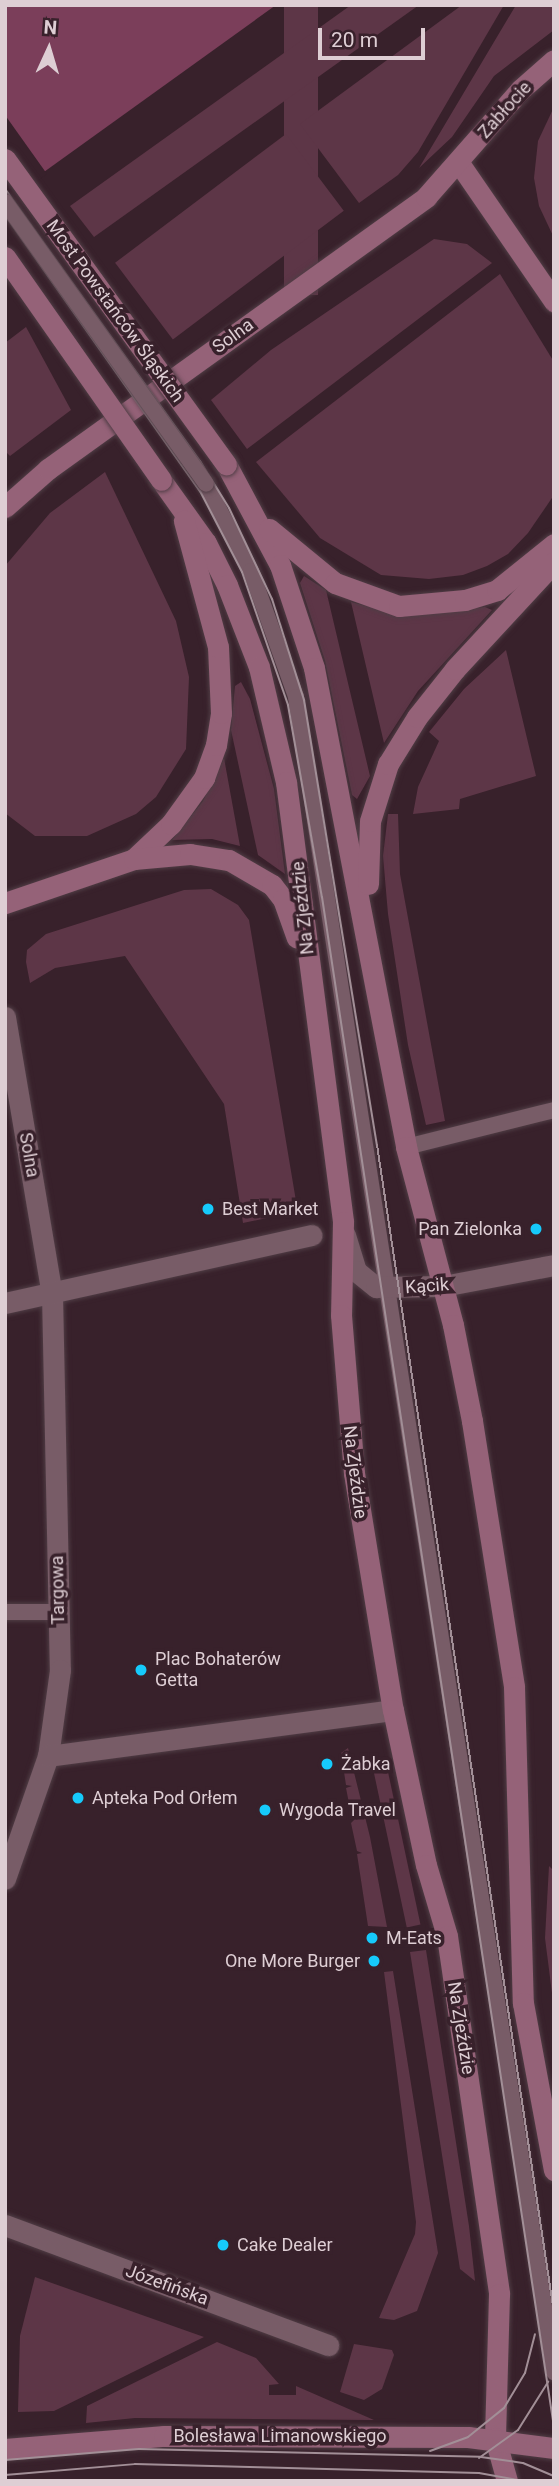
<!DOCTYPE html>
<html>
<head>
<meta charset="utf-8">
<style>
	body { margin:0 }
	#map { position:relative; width:559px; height:2486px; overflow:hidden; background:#38212b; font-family:Roboto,sans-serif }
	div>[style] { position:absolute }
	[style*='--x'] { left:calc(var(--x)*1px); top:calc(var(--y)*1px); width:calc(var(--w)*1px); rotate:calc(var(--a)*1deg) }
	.green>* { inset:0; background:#5d3647; transform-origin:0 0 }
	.water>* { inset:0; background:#7b3e5a }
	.pier>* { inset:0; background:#38212b }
	.roads { filter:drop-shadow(0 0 2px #503d45) drop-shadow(0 0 2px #503d45) }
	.lane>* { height:16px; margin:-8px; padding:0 8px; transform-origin:8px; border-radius:8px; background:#785c67 }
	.street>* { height:21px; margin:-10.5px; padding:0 10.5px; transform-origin:10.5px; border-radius:10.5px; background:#785c67 }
	.secondary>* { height:21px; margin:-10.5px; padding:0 10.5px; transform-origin:10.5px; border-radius:10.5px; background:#956278 }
	.tram>* { height:2px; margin:-1px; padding:0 1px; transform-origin:1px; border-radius:1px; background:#a28f97 }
	.bridges { filter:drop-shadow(0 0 2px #503d45) drop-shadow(0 0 2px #503d45) }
	.lane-bridge>* { height:16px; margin:-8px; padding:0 8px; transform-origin:8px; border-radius:8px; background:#785c67 }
	.secondary-bridge>* { height:21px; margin:-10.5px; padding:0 10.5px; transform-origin:10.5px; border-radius:10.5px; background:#956278 }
	.dots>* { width:19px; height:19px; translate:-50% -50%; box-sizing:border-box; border:4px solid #38212b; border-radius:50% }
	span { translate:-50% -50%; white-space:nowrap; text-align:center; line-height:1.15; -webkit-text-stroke:7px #38212b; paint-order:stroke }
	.street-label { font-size:18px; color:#deced4 }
	.poi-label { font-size:18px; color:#deced4 }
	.left { translate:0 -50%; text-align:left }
	.right { translate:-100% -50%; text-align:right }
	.frame { position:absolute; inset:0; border:7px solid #deced4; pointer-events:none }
	.north { position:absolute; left:14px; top:14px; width:70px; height:70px; -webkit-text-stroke:5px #38212b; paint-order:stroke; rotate:4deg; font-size:19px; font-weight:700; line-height:28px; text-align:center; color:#deced4 }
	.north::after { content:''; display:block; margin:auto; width:24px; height:32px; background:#deced4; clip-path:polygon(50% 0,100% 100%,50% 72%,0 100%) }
	.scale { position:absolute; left:318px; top:28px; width:107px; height:32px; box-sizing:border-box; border:4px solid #deced4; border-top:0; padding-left:9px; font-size:21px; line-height:24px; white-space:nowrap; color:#deced4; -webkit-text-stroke:5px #38212b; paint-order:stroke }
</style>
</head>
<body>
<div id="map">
	<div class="green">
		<i style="left:284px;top:5px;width:34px;height:290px"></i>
		<i style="clip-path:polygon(351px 5px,419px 5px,94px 237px,70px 206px)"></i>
		<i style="clip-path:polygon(462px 5px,504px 5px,418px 152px,398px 175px,359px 203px,300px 124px)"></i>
		<i style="clip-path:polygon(516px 5px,554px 5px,554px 30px,494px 76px,452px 137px,419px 168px)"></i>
		<i style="clip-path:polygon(554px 107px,554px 238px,539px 206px,534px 178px,538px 141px)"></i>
		<i style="left:286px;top:134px;width:96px;height:214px;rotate:53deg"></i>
		<i style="clip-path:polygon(434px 239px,467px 244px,492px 263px,247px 449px,211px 400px,271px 350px)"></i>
		<i style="clip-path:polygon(500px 274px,554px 362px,554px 495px,528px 533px,508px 554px,487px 566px,463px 575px,429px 579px,381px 575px,320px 538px,256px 462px)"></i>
		<i style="clip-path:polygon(26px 327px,71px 410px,10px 456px,5px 451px,5px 343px)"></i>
		<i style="clip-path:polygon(105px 472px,176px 621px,189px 677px,186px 749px,156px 797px,136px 814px,87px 836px,35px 836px,5px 813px,5px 566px,50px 513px)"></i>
		<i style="clip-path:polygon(304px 576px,326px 590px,370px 776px,357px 799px,352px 795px,325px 661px,300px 583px)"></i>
		<i style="clip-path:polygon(351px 602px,402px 615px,485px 607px,492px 610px,418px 691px,384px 743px)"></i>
		<i style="clip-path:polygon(506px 650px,536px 776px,460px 799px,459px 809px,413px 814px,418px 787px,439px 741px,429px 732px,464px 689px)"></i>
		<i style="clip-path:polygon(241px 682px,250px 699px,274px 789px,285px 874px,258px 855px,231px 730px,235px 686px)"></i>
		<i style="clip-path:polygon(224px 758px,240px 846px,212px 839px,172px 840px,203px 801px)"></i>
		<i style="clip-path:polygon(388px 814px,398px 814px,400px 874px,445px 1121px,426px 1125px,408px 1045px,388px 914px,383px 856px)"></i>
		<i style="clip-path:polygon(211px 889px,238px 905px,249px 920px,296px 1201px,296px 1212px,243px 1223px,224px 1104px,125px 956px,55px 968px,30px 983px,26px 962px,27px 950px,46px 934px,184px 890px)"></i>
		<i style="clip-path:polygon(348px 1748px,370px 1837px,387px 1927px,368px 1926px,357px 1854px,362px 1853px,357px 1851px,351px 1823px,356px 1818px,352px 1819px,346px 1788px,352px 1786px,346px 1785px,341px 1753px)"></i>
		<i style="left:387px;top:1767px;width:161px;height:14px;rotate:78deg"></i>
		<i style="clip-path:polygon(549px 1866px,554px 1871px,554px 2009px,545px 1938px)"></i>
		<i style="clip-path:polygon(426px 1950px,469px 2226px,475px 2281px,460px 2269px,410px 1952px)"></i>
		<i style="clip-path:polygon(393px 1971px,438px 2253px,417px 2311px,394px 2320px,379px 2318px,415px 2234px,416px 2222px,384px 1972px)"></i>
		<i style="clip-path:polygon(35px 2277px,204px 2337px,54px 2411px,18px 2412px,20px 2336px)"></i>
		<i style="clip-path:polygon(217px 2342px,256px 2358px,279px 2384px,269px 2385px,269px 2395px,296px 2395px,296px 2386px,374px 2420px,135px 2418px,86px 2423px,87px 2406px)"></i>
		<i style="clip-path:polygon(354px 2344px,392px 2350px,394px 2355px,382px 2389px,364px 2400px,340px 2392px)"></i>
	</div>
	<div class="water">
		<i style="clip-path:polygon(5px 5px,276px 5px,5px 200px)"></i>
	</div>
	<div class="pier">
		<i style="clip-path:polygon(5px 115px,47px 174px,5px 204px)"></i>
	</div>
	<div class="roads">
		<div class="lane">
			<i style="--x:206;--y:484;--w:98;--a:62.7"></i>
			<i style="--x:251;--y:571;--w:134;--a:70.3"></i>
			<i style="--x:296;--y:697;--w:1695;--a:81.24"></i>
			<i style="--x:406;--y:1147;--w:153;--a:-14"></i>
			<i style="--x:5;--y:1612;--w:54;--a:0"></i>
		</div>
		<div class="street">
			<i style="--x:5;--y:1017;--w:281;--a:80.4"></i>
			<i style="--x:52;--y:1294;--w:376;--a:88.8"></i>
			<i style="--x:60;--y:1670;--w:87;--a:97.9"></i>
			<i style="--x:48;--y:1756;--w:130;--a:109.3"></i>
			<i style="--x:345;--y:1235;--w:38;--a:73"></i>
			<i style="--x:356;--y:1271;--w:26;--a:39"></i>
			<i style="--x:376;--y:1287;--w:67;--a:-0.9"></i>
			<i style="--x:443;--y:1286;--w:113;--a:-10.7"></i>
			<i style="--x:5;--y:1303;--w:314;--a:-12.5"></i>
			<i style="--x:48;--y:1756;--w:348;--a:-7.6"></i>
			<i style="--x:5;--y:2225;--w:345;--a:20.4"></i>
		</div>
		<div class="secondary">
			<i style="--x:459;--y:163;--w:168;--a:55.5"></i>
			<i style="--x:226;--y:464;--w:115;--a:61.9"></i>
			<i style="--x:280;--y:565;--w:108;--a:71.7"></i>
			<i style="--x:314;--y:668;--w:488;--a:79.1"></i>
			<i style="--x:406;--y:1147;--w:184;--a:75.2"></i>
			<i style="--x:453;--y:1325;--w:98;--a:78.8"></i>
			<i style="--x:472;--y:1421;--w:269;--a:81"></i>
			<i style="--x:514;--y:1687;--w:316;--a:88.4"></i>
			<i style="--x:523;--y:2003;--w:170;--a:79.5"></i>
			<i style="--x:161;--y:480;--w:77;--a:54.5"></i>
			<i style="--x:206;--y:543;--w:47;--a:63.4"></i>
			<i style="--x:227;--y:585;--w:88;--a:68.7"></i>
			<i style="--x:259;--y:667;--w:118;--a:76.8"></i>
			<i style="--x:286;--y:782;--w:444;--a:82.6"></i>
			<i style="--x:343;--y:1222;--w:93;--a:91.2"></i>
			<i style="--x:341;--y:1315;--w:159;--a:85.3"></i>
			<i style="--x:354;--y:1473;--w:240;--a:80.7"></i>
			<i style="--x:393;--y:1710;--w:158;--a:78"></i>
			<i style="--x:426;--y:1865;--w:74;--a:73.5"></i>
			<i style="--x:447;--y:1936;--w:362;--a:81.7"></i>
			<i style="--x:499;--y:2294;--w:144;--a:91.6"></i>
			<i style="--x:495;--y:2438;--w:45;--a:74.4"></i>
			<i style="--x:5;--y:507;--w:57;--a:-41.5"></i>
			<i style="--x:48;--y:469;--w:466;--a:-35.7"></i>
			<i style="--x:426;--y:197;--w:142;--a:-48.7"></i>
			<i style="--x:520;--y:90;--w:45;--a:-41.4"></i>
			<i style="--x:269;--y:529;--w:85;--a:39.3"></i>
			<i style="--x:335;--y:583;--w:68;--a:19.8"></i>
			<i style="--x:399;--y:606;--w:66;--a:-5.2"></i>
			<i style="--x:465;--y:600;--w:34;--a:-17"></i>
			<i style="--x:497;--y:590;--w:73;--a:-38.9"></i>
			<i style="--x:134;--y:859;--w:51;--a:-43.4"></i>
			<i style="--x:171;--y:824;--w:57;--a:-54.3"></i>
			<i style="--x:204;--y:778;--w:35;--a:-70"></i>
			<i style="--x:216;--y:745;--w:32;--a:-81"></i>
			<i style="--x:221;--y:713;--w:66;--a:-92.6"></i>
			<i style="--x:218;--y:647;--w:131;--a:-105.1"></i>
			<i style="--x:368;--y:884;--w:63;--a:-88.2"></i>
			<i style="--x:370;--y:821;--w:60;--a:-72.5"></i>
			<i style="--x:388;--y:764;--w:55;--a:-58.3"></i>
			<i style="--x:417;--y:717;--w:61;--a:-51.6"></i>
			<i style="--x:455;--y:669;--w:146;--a:-47.2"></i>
			<i style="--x:5;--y:903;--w:136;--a:-18.8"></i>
			<i style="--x:134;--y:859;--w:56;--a:-5.1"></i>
			<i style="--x:190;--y:854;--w:39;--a:9"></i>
			<i style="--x:229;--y:860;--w:50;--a:30.2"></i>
			<i style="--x:272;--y:885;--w:18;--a:52"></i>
			<i style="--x:283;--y:899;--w:41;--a:70.3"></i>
			<i style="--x:5;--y:2449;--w:160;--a:-4.7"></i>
			<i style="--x:164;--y:2436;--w:304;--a:0.2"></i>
			<i style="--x:468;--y:2437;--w:87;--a:7.3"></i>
		</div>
	</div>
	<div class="tram">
		<i style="--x:5;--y:189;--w:335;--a:54.4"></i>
		<i style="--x:200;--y:461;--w:55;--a:58.3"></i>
		<i style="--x:229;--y:508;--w:101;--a:64.7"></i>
		<i style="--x:272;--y:599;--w:106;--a:72.4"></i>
		<i style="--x:304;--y:700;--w:451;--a:80.7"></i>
		<i style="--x:377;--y:1145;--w:1180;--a:81.38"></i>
		<i style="--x:5;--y:215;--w:338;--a:54.8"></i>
		<i style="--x:200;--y:491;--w:91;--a:62.6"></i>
		<i style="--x:242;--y:572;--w:141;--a:70.9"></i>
		<i style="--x:288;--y:705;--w:195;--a:80"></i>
		<i style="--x:322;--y:897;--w:1548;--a:81.38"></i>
		<i style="--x:430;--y:2451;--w:40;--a:-20.2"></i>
		<i style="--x:468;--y:2437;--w:46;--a:-38.9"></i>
		<i style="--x:504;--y:2408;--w:41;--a:-59"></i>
		<i style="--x:525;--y:2373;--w:40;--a:-75.6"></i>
		<i style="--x:479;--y:2458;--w:48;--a:-35.7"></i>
		<i style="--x:518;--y:2430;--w:57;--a:-58"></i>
		<i style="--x:5;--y:2460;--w:134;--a:-4.7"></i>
		<i style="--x:139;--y:2449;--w:342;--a:1.3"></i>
		<i style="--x:481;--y:2457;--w:42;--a:8.1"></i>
		<i style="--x:523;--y:2463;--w:34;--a:23"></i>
		<i style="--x:5;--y:2475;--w:130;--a:-4.8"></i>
		<i style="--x:135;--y:2464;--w:344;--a:1.5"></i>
		<i style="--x:479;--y:2473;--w:45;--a:10.3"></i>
	</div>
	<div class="bridges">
		<div class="lane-bridge">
			<i style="--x:5;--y:202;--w:346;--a:54.5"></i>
		</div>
		<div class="secondary-bridge">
			<i style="--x:5;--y:159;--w:377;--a:54.1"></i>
			<i style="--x:5;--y:257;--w:272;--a:55"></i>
		</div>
	</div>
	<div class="dots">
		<i style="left:208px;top:1209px;background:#16cafb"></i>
		<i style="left:536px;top:1229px;background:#16cafb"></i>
		<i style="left:141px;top:1670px;background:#16cafb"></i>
		<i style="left:327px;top:1764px;background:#16cafb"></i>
		<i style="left:78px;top:1798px;background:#16cafb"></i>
		<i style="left:265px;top:1810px;background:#16cafb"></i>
		<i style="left:372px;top:1938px;background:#16cafb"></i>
		<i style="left:374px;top:1961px;background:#16cafb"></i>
		<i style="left:223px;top:2245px;background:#16cafb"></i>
	</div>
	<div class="street-label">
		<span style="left:505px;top:110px;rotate:-48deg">Zabłocie</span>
		<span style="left:115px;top:311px;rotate:54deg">Most Powstańców Śląskich</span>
		<span style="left:233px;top:336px;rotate:-36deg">Solna</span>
		<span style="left:303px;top:908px;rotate:-96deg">Na Zjeździe</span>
		<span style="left:29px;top:1155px;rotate:80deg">Solna</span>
		<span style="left:427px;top:1286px;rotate:-4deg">Kącik</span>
		<span style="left:355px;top:1472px;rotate:83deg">Na Zjeździe</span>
		<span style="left:58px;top:1590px;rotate:-91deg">Targowa</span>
		<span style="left:461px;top:2028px;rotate:81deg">Na Zjeździe</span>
		<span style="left:167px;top:2285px;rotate:20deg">Józefińska</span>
		<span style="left:280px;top:2436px">Bolesława Limanowskiego</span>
	</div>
	<div class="poi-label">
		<span class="left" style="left:222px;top:1209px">Best Market</span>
		<span class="right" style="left:522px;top:1229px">Pan Zielonka</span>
		<span class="left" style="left:155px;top:1670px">Plac Bohaterów<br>Getta</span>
		<span class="left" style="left:341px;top:1764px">Żabka</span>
		<span class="left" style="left:92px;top:1798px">Apteka Pod Orłem</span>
		<span class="left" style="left:279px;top:1810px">Wygoda Travel</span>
		<span class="left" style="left:386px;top:1938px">M-Eats</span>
		<span class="right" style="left:360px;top:1961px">One More Burger</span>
		<span class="left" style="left:237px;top:2245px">Cake Dealer</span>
	</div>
	<div class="frame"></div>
	<div class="north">N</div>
	<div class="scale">20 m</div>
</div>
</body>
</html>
